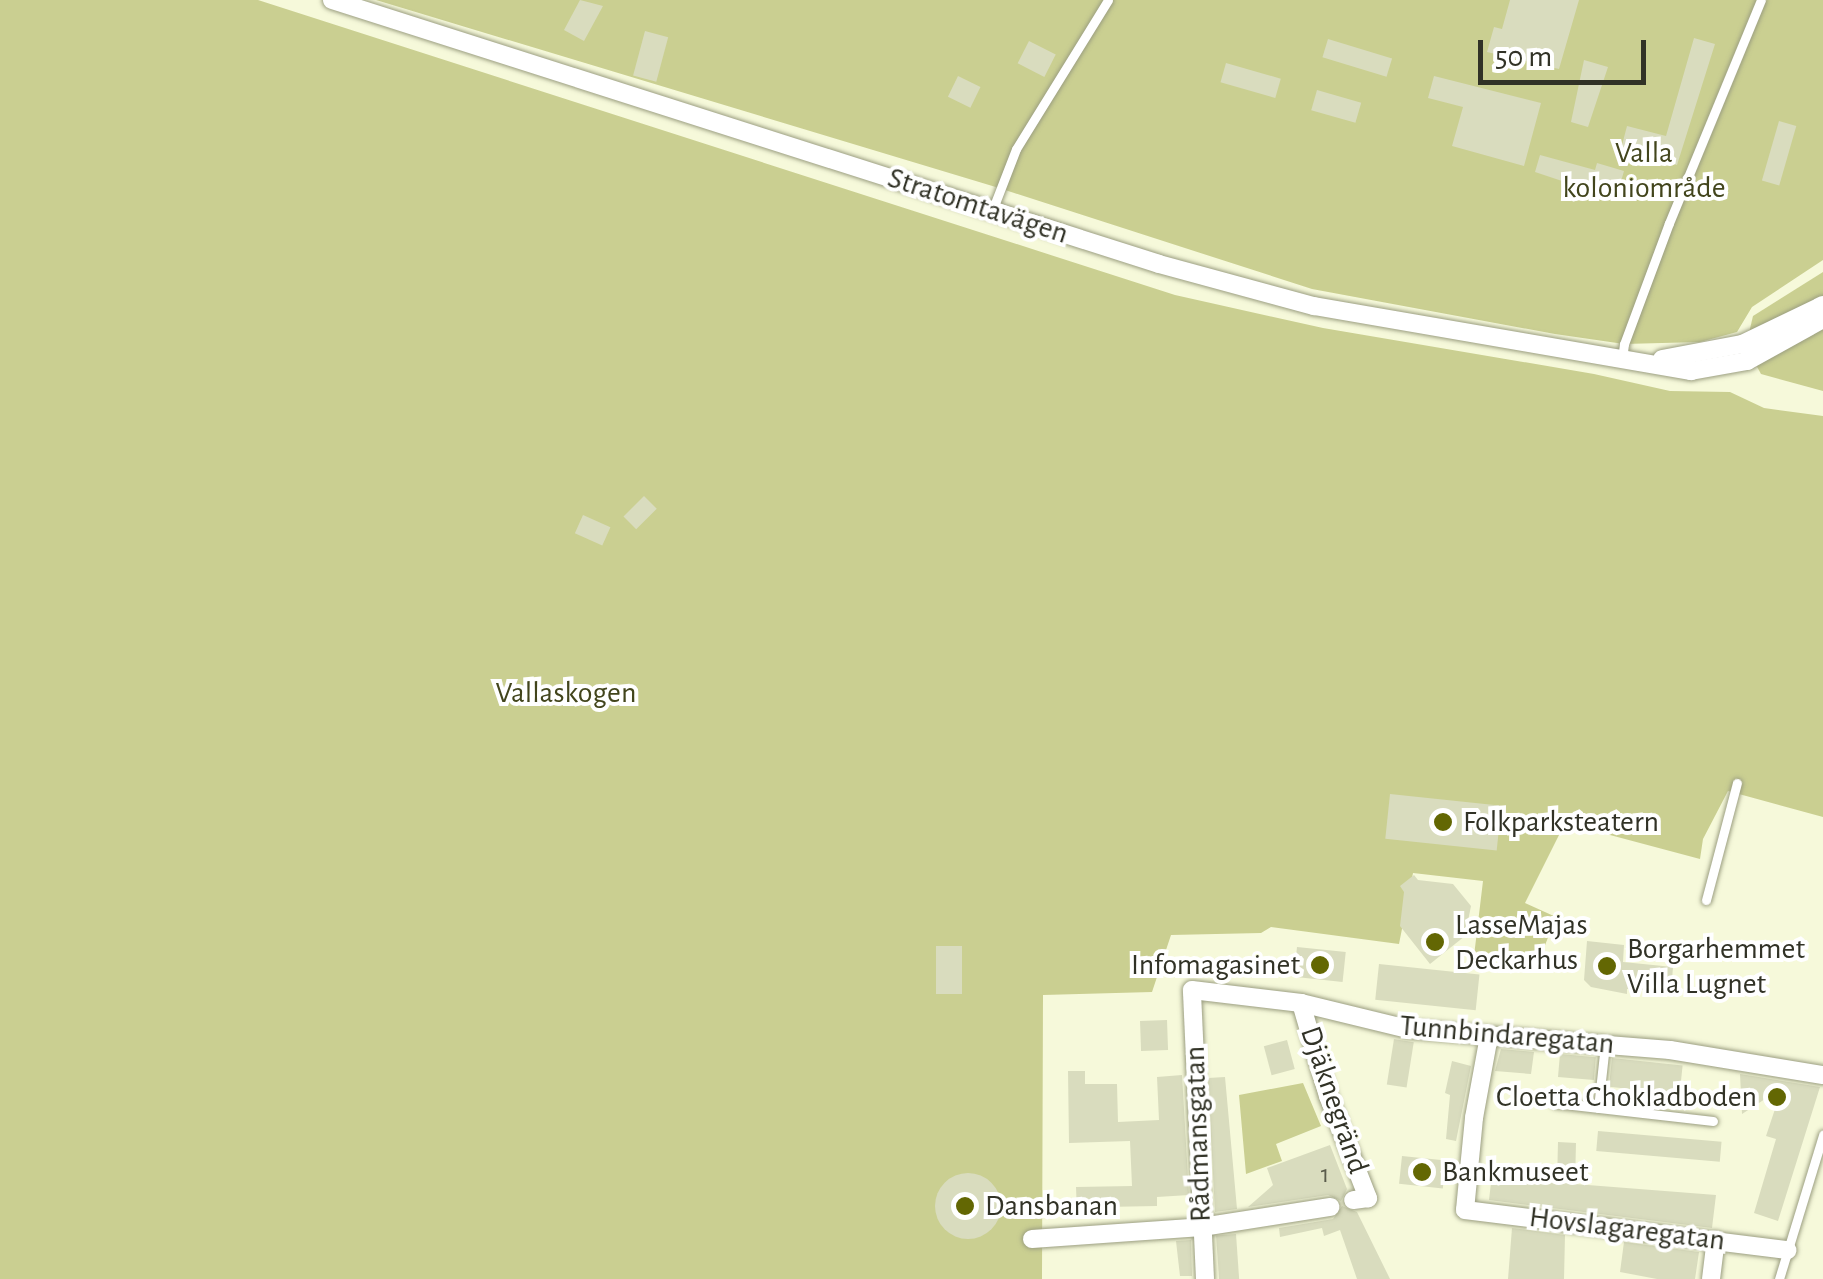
<!DOCTYPE html>
<html>
<head>
<meta charset="utf-8">
<style>
	body { margin:0 }
	#map { position:relative; width:1823px; height:1279px; overflow:hidden; background:#f6f9da; font-family:"Alegreya Sans",sans-serif }
	div>[style] { position:absolute }
	[style*='--x'] { left:calc(var(--x)*1px); top:calc(var(--y)*1px); width:calc(var(--w)*1px); rotate:calc(var(--a)*1deg) }
	.green>* { inset:0; background:#cacf91 }
	.building>* { inset:0; background:#d9dcbe; transform-origin:0 0 }
	.round { border-radius:50% }
	.roads { filter:drop-shadow(0 0 2px #9b9e81) drop-shadow(0 0 2px #9b9e81) }
	.lane>* { height:9px; margin:-4.5px; padding:0 4.5px; transform-origin:4.5px; border-radius:4.5px; background:#fff }
	.street>* { height:18px; margin:-9px; padding:0 9px; transform-origin:9px; border-radius:9px; background:#fff }
	.dots>* { width:28px; height:28px; translate:-50% -50%; box-sizing:border-box; border:5px solid #fff; border-radius:50% }
	span { translate:-50% -50%; white-space:nowrap; text-align:center; line-height:1.15; -webkit-text-stroke:8px #fff; paint-order:stroke }
	.number-label { font-size:25px; color:#5b5c4c }
	.number-label span { -webkit-text-stroke-width:0 }
	.park-label { font-size:30px; color:#42451c }
	.street-label { font-size:30px; color:#313226 }
	.poi-label { font-size:30px; color:#313226 }
	.left { translate:0 -50%; text-align:left }
	.right { translate:-100% -50%; text-align:right }
	.scale { position:absolute; left:1478px; top:40px; width:168px; height:45px; box-sizing:border-box; border:5px solid #313226; border-top:0; padding-left:12px; font-size:30px; line-height:35px; white-space:nowrap; color:#313226; -webkit-text-stroke:8px #fff; paint-order:stroke }
</style>
</head>
<body>
<div id="map">
	<div class="green">
		<i style="clip-path:polygon(0 0,258px 0,1175px 295px,1323px 328px,1594px 374px,1670px 391px,1730px 392px,1764px 408px,1823px 416px,1823px 817px,1728px 791px,1703px 839px,1700px 859px,1565px 823px,1525px 903px,1556px 917px,1540px 958px,1474px 956px,1483px 881px,1413px 873px,1399px 944px,1271px 927px,1261px 933px,1171px 935px,1152px 992px,1043px 995px,1042px 1279px,0 1279px)"></i>
		<i style="clip-path:polygon(376px 0,1823px 0,1823px 260px,1752px 307px,1737px 332px,1700px 342px,1624px 344px,1555px 334px,1312px 289px,999px 188px)"></i>
		<i style="clip-path:polygon(1823px 272px,1823px 296px,1749px 333px,1753px 316px)"></i>
		<i style="clip-path:polygon(1823px 328px,1823px 391px,1761px 374px,1755px 363px)"></i>
		<i style="clip-path:polygon(1303px 1083px,1321px 1126px,1276px 1144px,1282px 1161px,1246px 1174px,1239px 1095px)"></i>
	</div>
	<div class="building">
		<i style="clip-path:polygon(580px 0,603px 6px,584px 41px,564px 30px)"></i>
		<i style="clip-path:polygon(1510px 0,1579px 0,1559px 69px,1487px 52px,1494px 27px,1502px 29px)"></i>
		<i style="left:645px;top:31px;width:24px;height:46px;rotate:15deg"></i>
		<i style="clip-path:polygon(1694px 38px,1715px 44px,1677px 165px,1621px 149px,1627px 126px,1666px 136px)"></i>
		<i style="left:1328px;top:39px;width:67px;height:19px;rotate:17deg"></i>
		<i style="left:1029px;top:41px;width:30px;height:25px;rotate:27deg"></i>
		<i style="clip-path:polygon(1584px 60px,1608px 67px,1588px 127px,1571px 122px)"></i>
		<i style="left:1226px;top:63px;width:57px;height:20px;rotate:16deg"></i>
		<i style="left:958px;top:76px;width:25px;height:23px;rotate:26deg"></i>
		<i style="clip-path:polygon(1434px 76px,1541px 103px,1524px 166px,1452px 146px,1463px 107px,1428px 98px)"></i>
		<i style="left:1317px;top:90px;width:46px;height:21px;rotate:16deg"></i>
		<i style="left:1779px;top:121px;width:18px;height:62px;rotate:16deg"></i>
		<i style="clip-path:polygon(1540px 155px,1595px 170px,1597px 163px,1624px 171px,1616px 199px,1535px 172px)"></i>
		<i style="left:644px;top:496px;width:18px;height:29px;rotate:45deg"></i>
		<i style="left:583px;top:515px;width:30px;height:20px;rotate:24deg"></i>
		<i style="left:1390px;top:794px;width:112px;height:45px;rotate:6deg"></i>
		<i style="clip-path:polygon(1414px 875px,1418px 880px,1453px 884px,1471px 906px,1465px 936px,1430px 964px,1400px 926px,1404px 892px,1400px 886px)"></i>
		<i style="clip-path:polygon(1587px 941px,1624px 945px,1623px 962px,1673px 967px,1671px 992px,1627px 989px,1627px 994px,1591px 987px,1584px 980px)"></i>
		<i style="left:936px;top:946px;width:26px;height:48px"></i>
		<i style="left:1297px;top:947px;width:49px;height:30px;rotate:6deg"></i>
		<i style="left:1379px;top:964px;width:101px;height:36px;rotate:6deg"></i>
		<i style="left:1167px;top:1020px;width:30px;height:27px;rotate:88deg"></i>
		<i style="left:1394px;top:1039px;width:20px;height:46px;rotate:9deg"></i>
		<i style="left:1287px;top:1040px;width:30px;height:24px;rotate:75deg"></i>
		<i style="clip-path:polygon(1501px 1049px,1534px 1052px,1531px 1074px,1495px 1071px)"></i>
		<i style="left:1560px;top:1054px;width:36px;height:23px;rotate:5deg"></i>
		<i style="left:1612px;top:1058px;width:71px;height:29px;rotate:6deg"></i>
		<i style="clip-path:polygon(1452px 1061px,1471px 1066px,1456px 1141px,1446px 1139px,1450px 1095px,1445px 1093px)"></i>
		<i style="clip-path:polygon(1068px 1071px,1085px 1071px,1085px 1084px,1117px 1084px,1118px 1122px,1159px 1120px,1157px 1077px,1182px 1075px,1189px 1195px,1157px 1197px,1157px 1206px,1104px 1207px,1104px 1213px,1077px 1214px,1076px 1187px,1132px 1186px,1130px 1141px,1069px 1143px)"></i>
		<i style="clip-path:polygon(1740px 1074px,1820px 1087px,1778px 1221px,1754px 1213px,1776px 1139px,1766px 1136px,1782px 1088px,1742px 1114px)"></i>
		<i style="clip-path:polygon(1225px 1077px,1237px 1209px,1215px 1212px,1208px 1078px)"></i>
		<i style="left:1598px;top:1131px;width:124px;height:20px;rotate:5deg"></i>
		<i style="clip-path:polygon(1558px 1142px,1576px 1143px,1575px 1184px,1716px 1195px,1712px 1228px,1489px 1200px,1492px 1174px,1557px 1182px)"></i>
		<i style="clip-path:polygon(1330px 1145px,1347px 1189px,1341px 1201px,1328px 1195px,1248px 1207px,1273px 1185px,1267px 1168px)"></i>
		<i style="left:1402px;top:1156px;width:44px;height:28px;rotate:6deg"></i>
		<i class="round" style="left:935px;top:1173px;width:66px;height:66px"></i>
		<i style="clip-path:polygon(1342px 1206px,1357px 1212px,1390px 1279px,1357px 1279px,1340px 1230px,1324px 1236px,1322px 1228px,1280px 1237px,1279px 1228px,1333px 1219px)"></i>
		<i style="clip-path:polygon(1512px 1228px,1565px 1235px,1564px 1279px,1508px 1279px)"></i>
		<i style="left:1236px;top:1234px;width:45px;height:20px;rotate:86deg"></i>
		<i style="clip-path:polygon(1191px 1240px,1192px 1276px,1180px 1276px,1176px 1241px)"></i>
		<i style="clip-path:polygon(1624px 1242px,1699px 1252px,1695px 1279px,1657px 1279px,1620px 1272px)"></i>
	</div>
	<div class="roads">
		<div class="lane">
			<i style="--x:992;--y:211;--w:66;--a:-68.8"></i>
			<i style="--x:1016;--y:149;--w:175;--a:-58.3"></i>
			<i style="--x:1622;--y:360;--w:16;--a:-83"></i>
			<i style="--x:1624;--y:344;--w:129;--a:-69.6"></i>
			<i style="--x:1669;--y:223;--w:241;--a:-67.6"></i>
			<i style="--x:1706;--y:900;--w:121;--a:-75.2"></i>
			<i style="--x:1555;--y:1103;--w:159;--a:6.5"></i>
			<i style="--x:1598;--y:1108;--w:63;--a:-83.7"></i>
			<i style="--x:1779;--y:1279;--w:151;--a:-73"></i>
		</div>
		<div class="street">
			<i style="--x:332;--y:0;--w:868;--a:17.7"></i>
			<i style="--x:1159;--y:264;--w:161;--a:15.2"></i>
			<i style="--x:1314;--y:306;--w:383;--a:9.8"></i>
			<i style="--x:1691;--y:371;--w:57;--a:-10.1"></i>
			<i style="--x:1747;--y:361;--w:87;--a:-28.9"></i>
			<i style="--x:1662;--y:359;--w:81;--a:-10.6"></i>
			<i style="--x:1742;--y:344;--w:90;--a:-25.7"></i>
			<i style="--x:1301;--y:1003;--w:97;--a:73.8"></i>
			<i style="--x:1328;--y:1096;--w:110;--a:68.6"></i>
			<i style="--x:1368;--y:1198;--w:15;--a:172"></i>
			<i style="--x:1489;--y:1036;--w:83;--a:100.4"></i>
			<i style="--x:1474;--y:1118;--w:92;--a:95.6"></i>
			<i style="--x:1465;--y:1210;--w:325;--a:7.1"></i>
			<i style="--x:1032;--y:1239;--w:170;--a:-4"></i>
			<i style="--x:1202;--y:1227;--w:130;--a:-8.9"></i>
			<i style="--x:1205;--y:1279;--w:289;--a:-92.6"></i>
			<i style="--x:1192;--y:990;--w:110;--a:6.8"></i>
			<i style="--x:1301;--y:1003;--w:110;--a:13.7"></i>
			<i style="--x:1408;--y:1029;--w:263;--a:4.6"></i>
			<i style="--x:1670;--y:1050;--w:155;--a:9.3"></i>
			<i style="--x:1711;--y:1279;--w:39;--a:-83"></i>
		</div>
	</div>
	<div class="dots">
		<i style="left:1443px;top:822px;background:#636703"></i>
		<i style="left:1435px;top:942px;background:#636703"></i>
		<i style="left:1320px;top:965px;background:#636703"></i>
		<i style="left:1607px;top:966px;background:#636703"></i>
		<i style="left:1777px;top:1097px;background:#636703"></i>
		<i style="left:1422px;top:1172px;background:#636703"></i>
		<i style="left:965px;top:1206px;background:#636703"></i>
	</div>
	<div class="number-label">
		<span style="left:1325px;top:1175px">1</span>
	</div>
	<div class="park-label">
		<span style="left:1644px;top:170px">Valla<br>koloniområde</span>
		<span style="left:566px;top:693px">Vallaskogen</span>
	</div>
	<div class="street-label">
		<span style="left:978px;top:206px;rotate:18deg">Stratomtavägen</span>
		<span style="left:1507px;top:1035px;rotate:5deg">Tunnbindaregatan</span>
		<span style="left:1334px;top:1100px;rotate:71deg">Djäknegränd</span>
		<span style="left:1198px;top:1134px;rotate:-92deg">Rådmansgatan</span>
		<span style="left:1627px;top:1229px;rotate:7deg">Hovslagaregatan</span>
	</div>
	<div class="poi-label">
		<span class="left" style="left:1463px;top:822px">Folkparksteatern</span>
		<span class="left" style="left:1455px;top:942px">LasseMajas<br>Deckarhus</span>
		<span class="left" style="left:1627px;top:966px">Borgarhemmet<br>Villa Lugnet</span>
		<span class="right" style="left:1300px;top:965px">Infomagasinet</span>
		<span class="right" style="left:1757px;top:1097px">Cloetta Chokladboden</span>
		<span class="left" style="left:1442px;top:1172px">Bankmuseet</span>
		<span class="left" style="left:985px;top:1206px">Dansbanan</span>
	</div>
	<div class="scale">50 m</div>
</div>
</body>
</html>
